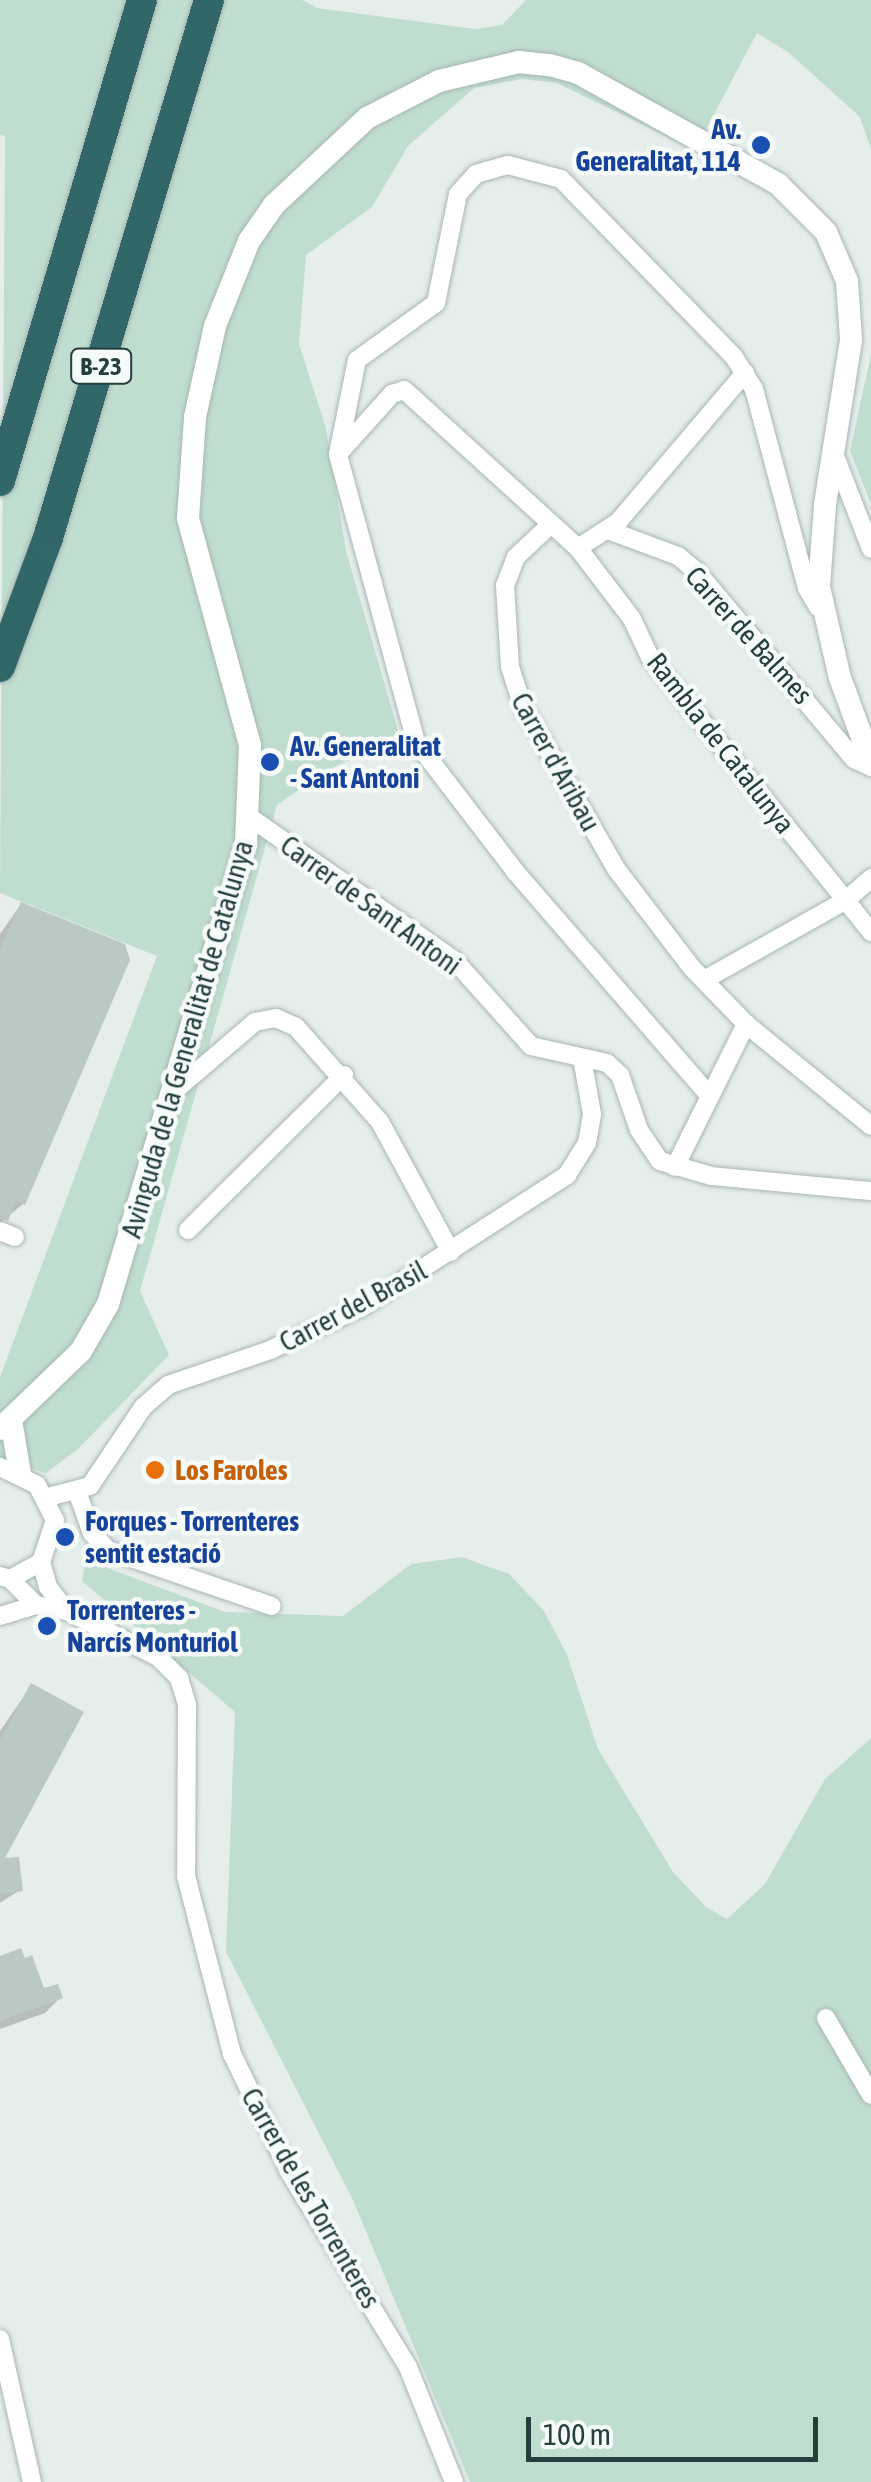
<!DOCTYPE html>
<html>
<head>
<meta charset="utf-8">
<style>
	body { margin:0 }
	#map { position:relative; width:871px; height:2482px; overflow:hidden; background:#e6eeec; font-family:"Asap Condensed",sans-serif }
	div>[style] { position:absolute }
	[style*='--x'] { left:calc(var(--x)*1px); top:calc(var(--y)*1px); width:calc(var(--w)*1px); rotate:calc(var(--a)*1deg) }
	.green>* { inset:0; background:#c0decf }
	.shadow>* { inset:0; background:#0003 }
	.building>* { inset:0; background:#bbc9c6 }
	.roads { filter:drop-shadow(0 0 2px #a8b6b5) drop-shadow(0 0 2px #a8b6b5) }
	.minor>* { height:18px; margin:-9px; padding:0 9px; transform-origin:9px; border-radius:9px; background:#fff }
	.tertiary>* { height:22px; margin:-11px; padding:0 11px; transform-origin:11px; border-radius:11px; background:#fff }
	.motorway>* { height:30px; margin:-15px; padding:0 15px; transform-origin:15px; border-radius:15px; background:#32676a }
	.dots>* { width:28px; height:28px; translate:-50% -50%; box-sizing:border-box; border:5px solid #f6faf9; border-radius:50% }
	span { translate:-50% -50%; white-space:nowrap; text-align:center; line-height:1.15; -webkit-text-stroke:9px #f6faf9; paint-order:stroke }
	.shield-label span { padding:2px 8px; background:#f6faf9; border:2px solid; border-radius:8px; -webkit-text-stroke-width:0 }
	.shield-label { font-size:25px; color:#253f3f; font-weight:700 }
	.transit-label { font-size:28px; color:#164399; font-weight:700 }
	.right { translate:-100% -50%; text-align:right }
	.left { translate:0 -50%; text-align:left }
	.street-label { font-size:28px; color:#253f3f }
	.food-label { font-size:28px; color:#c56008; font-weight:700 }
	.scale { position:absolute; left:526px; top:2417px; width:292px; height:45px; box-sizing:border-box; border:5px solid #253f3f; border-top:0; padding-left:12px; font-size:30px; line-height:35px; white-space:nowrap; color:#253f3f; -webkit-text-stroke:8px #f6faf9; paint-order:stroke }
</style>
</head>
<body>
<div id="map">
	<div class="green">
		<i style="clip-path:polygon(0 0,302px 0,317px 8px,475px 29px,502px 25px,526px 0,871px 0,871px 150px,860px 117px,788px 52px,757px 33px,695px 150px,557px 83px,522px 79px,474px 88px,408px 146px,372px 207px,306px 255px,299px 344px,326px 428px,346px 551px,400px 737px,326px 771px,277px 805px,140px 1291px,169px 1355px,78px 1449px,46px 1473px,0 1458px,0 1377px,157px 956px,0 893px,5px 136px,0 135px)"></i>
		<i style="clip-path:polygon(871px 354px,871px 504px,850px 451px)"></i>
		<i style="clip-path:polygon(462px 1557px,509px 1574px,544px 1611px,567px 1655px,598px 1749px,673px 1872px,706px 1907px,727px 1919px,765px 1884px,825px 1779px,871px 1738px,871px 2482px,470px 2482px,353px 2200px,226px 1952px,235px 1712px,82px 1581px,86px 1560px,225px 1612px,343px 1616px,411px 1564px)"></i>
	</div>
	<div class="shadow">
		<i style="clip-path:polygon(21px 904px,23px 1204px,0 1223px,0 934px)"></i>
		<i style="clip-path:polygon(31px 1686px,0 1855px,0 1731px)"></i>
		<i style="clip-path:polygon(0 1861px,20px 1890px,0 1903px)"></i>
		<i style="clip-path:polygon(0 1959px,43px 1992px,60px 1998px,45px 2013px,0 2029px)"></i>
	</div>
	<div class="building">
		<i style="clip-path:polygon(21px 902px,125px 944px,130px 960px,25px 1205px,16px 1201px,8px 1221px,0 1219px,0 950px)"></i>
		<i style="clip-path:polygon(31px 1683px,84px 1712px,5px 1858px,19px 1857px,23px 1891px,0 1894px,0 1740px)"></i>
		<i style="clip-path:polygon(21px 1948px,25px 1958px,32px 1955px,44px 1988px,58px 1984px,63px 1998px,0 2021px,0 1956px)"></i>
	</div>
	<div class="roads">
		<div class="minor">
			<i style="--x:833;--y:451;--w:105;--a:68.8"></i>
			<i style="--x:338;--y:454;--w:81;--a:-48"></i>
			<i style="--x:392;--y:394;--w:13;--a:-18"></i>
			<i style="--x:404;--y:390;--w:11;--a:41"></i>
			<i style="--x:412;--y:397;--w:224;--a:42.3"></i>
			<i style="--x:578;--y:548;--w:89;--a:52.7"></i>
			<i style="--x:632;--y:619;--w:42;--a:64.7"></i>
			<i style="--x:650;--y:657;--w:353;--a:51.2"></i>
			<i style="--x:549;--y:526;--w:45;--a:136.8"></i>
			<i style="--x:516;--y:557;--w:30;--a:111"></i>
			<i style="--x:505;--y:585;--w:82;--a:86.5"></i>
			<i style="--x:510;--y:667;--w:40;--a:72"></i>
			<i style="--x:522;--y:705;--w:190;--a:60.1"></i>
			<i style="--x:617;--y:870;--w:123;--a:52.6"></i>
			<i style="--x:692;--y:968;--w:78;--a:46"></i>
			<i style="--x:746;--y:1024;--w:161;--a:39.2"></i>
			<i style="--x:608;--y:530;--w:75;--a:20.4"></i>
			<i style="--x:678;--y:556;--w:26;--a:40"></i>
			<i style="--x:698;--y:573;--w:243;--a:50"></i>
			<i style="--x:854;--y:759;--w:19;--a:25"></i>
			<i style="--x:578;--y:548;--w:48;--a:-33"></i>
			<i style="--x:618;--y:522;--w:196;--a:-49.6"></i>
			<i style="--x:251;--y:818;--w:249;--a:35"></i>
			<i style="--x:455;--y:961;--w:114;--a:48.2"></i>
			<i style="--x:531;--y:1046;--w:78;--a:12.6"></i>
			<i style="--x:607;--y:1063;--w:18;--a:43"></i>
			<i style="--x:620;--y:1075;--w:58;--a:70.9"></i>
			<i style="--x:639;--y:1130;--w:37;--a:56"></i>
			<i style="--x:660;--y:1161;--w:53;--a:16.4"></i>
			<i style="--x:711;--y:1176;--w:161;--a:5.4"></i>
			<i style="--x:704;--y:980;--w:162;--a:-29.3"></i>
			<i style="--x:845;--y:901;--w:35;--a:-41"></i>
			<i style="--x:172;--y:1093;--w:109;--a:-40.5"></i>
			<i style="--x:255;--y:1022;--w:21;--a:-11"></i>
			<i style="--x:276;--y:1018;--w:22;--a:24"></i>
			<i style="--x:296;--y:1027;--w:127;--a:48.5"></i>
			<i style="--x:380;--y:1122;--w:148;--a:61.4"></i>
			<i style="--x:708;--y:1094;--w:295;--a:-130.9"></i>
			<i style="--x:515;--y:871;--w:163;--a:-127.5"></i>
			<i style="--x:416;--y:742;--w:298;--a:-105.2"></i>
			<i style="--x:338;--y:454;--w:96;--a:-78.6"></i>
			<i style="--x:357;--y:360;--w:97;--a:-35.8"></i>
			<i style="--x:436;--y:303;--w:111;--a:-78.6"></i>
			<i style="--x:458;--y:194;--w:27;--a:-48"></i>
			<i style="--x:476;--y:174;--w:33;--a:-16"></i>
			<i style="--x:508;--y:165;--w:55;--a:14.8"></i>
			<i style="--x:561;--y:179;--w:248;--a:45.8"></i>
			<i style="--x:734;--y:357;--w:38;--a:58"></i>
			<i style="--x:754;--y:389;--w:206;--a:75.1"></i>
			<i style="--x:807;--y:588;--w:22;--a:60"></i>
			<i style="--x:675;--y:1167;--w:160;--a:-63.6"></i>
			<i style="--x:188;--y:1230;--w:220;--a:-44.8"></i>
			<i style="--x:0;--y:1231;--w:16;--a:22"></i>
			<i style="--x:0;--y:1467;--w:41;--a:25.9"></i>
			<i style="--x:37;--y:1485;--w:39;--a:63"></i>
			<i style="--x:55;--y:1520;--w:44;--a:108.4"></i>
			<i style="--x:41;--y:1562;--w:35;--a:151"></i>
			<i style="--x:10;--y:1579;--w:10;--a:-163"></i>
			<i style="--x:78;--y:1494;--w:41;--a:70.3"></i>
			<i style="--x:92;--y:1533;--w:23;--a:47"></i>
			<i style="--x:108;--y:1550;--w:173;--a:18.9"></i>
			<i style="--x:48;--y:1497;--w:43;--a:-14.7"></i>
			<i style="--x:90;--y:1486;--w:95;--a:-56.1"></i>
			<i style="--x:143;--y:1407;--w:33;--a:-41"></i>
			<i style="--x:168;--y:1385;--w:108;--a:-18.9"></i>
			<i style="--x:270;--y:1350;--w:104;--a:-25.1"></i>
			<i style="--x:364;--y:1306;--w:242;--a:-32.8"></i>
			<i style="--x:567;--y:1175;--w:38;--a:-58"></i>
			<i style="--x:587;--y:1143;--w:29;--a:-80"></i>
			<i style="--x:592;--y:1114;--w:57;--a:-100.1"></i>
			<i style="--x:41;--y:1562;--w:26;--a:74"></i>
			<i style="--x:48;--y:1587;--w:31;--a:52"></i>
			<i style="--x:10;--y:1579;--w:37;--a:45"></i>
			<i style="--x:36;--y:1605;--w:32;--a:11"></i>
			<i style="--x:67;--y:1611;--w:102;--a:26.8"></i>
			<i style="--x:158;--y:1657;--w:30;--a:45"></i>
			<i style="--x:179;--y:1678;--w:28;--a:73"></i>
			<i style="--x:187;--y:1705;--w:171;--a:90.3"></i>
			<i style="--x:186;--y:1876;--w:184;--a:75.5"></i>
			<i style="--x:232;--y:2054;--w:132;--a:64"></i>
			<i style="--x:290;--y:2173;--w:227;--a:58.7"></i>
			<i style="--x:408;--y:2367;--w:124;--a:68.2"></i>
			<i style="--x:0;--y:1616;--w:38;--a:-17"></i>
			<i style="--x:826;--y:2018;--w:89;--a:59.7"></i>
			<i style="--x:0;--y:2339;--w:147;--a:77.4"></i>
		</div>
		<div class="tertiary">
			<i style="--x:11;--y:1420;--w:54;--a:80.4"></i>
			<i style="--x:0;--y:1429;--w:112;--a:-43.9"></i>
			<i style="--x:81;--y:1351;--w:54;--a:-60.1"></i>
			<i style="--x:108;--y:1304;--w:480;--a:-73.3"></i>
			<i style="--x:246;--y:844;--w:99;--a:-87.7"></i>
			<i style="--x:250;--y:745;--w:235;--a:-105.3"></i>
			<i style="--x:188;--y:518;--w:101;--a:-86"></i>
			<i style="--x:195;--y:417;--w:93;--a:-77.6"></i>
			<i style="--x:215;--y:326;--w:92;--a:-68.2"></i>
			<i style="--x:249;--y:241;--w:44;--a:-55.2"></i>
			<i style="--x:274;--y:205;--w:127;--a:-43.1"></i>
			<i style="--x:367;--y:118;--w:81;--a:-27.2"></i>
			<i style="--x:439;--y:81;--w:82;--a:-13.4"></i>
			<i style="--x:519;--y:62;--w:31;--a:6"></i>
			<i style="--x:550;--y:65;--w:29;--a:16"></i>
			<i style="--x:578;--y:73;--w:229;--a:29"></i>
			<i style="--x:778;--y:184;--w:68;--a:45"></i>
			<i style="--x:826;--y:232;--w:53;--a:66.8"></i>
			<i style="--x:847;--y:281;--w:59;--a:86.1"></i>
			<i style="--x:851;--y:340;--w:167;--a:99"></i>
			<i style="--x:825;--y:505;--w:82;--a:94.2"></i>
			<i style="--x:819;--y:587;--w:93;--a:77"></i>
			<i style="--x:840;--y:678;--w:90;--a:69.7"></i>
		</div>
		<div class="motorway">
			<i style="--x:0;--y:481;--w:502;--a:-73.55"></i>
			<i style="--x:0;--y:667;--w:138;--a:-69.6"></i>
			<i style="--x:48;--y:538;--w:562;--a:-73.34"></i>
		</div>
	</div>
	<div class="dots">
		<i style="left:761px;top:145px;background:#1a4fb4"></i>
		<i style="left:270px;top:762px;background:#1a4fb4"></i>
		<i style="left:155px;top:1470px;background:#e8710a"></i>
		<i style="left:65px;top:1537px;background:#1a4fb4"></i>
		<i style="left:47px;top:1626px;background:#1a4fb4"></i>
	</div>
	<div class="shield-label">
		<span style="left:101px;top:366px">B-23</span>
	</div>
	<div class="transit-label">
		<span class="right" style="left:741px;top:145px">Av.<br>Generalitat, 114</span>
		<span class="left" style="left:290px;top:762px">Av. Generalitat<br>- Sant Antoni</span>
		<span class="left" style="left:85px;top:1537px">Forques - Torrenteres<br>sentit estació</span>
		<span class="left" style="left:67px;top:1626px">Torrenteres -<br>Narcís Monturiol</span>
	</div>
	<div class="street-label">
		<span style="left:749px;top:635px;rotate:48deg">Carrer de Balmes</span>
		<span style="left:721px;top:743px;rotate:52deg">Rambla de Catalunya</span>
		<span style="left:556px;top:762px;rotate:61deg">Carrer d'Aribau</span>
		<span style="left:371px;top:905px;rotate:36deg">Carrer de Sant Antoni</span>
		<span style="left:187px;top:1039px;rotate:-74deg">Avinguda de la Generalitat de Catalunya</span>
		<span style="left:353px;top:1306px;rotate:-28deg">Carrer del Brasil</span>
		<span style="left:311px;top:2198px;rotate:60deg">Carrer de les Torrenteres</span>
	</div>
	<div class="food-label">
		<span class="left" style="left:175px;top:1470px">Los Faroles</span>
	</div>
	<div class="scale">100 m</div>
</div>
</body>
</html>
